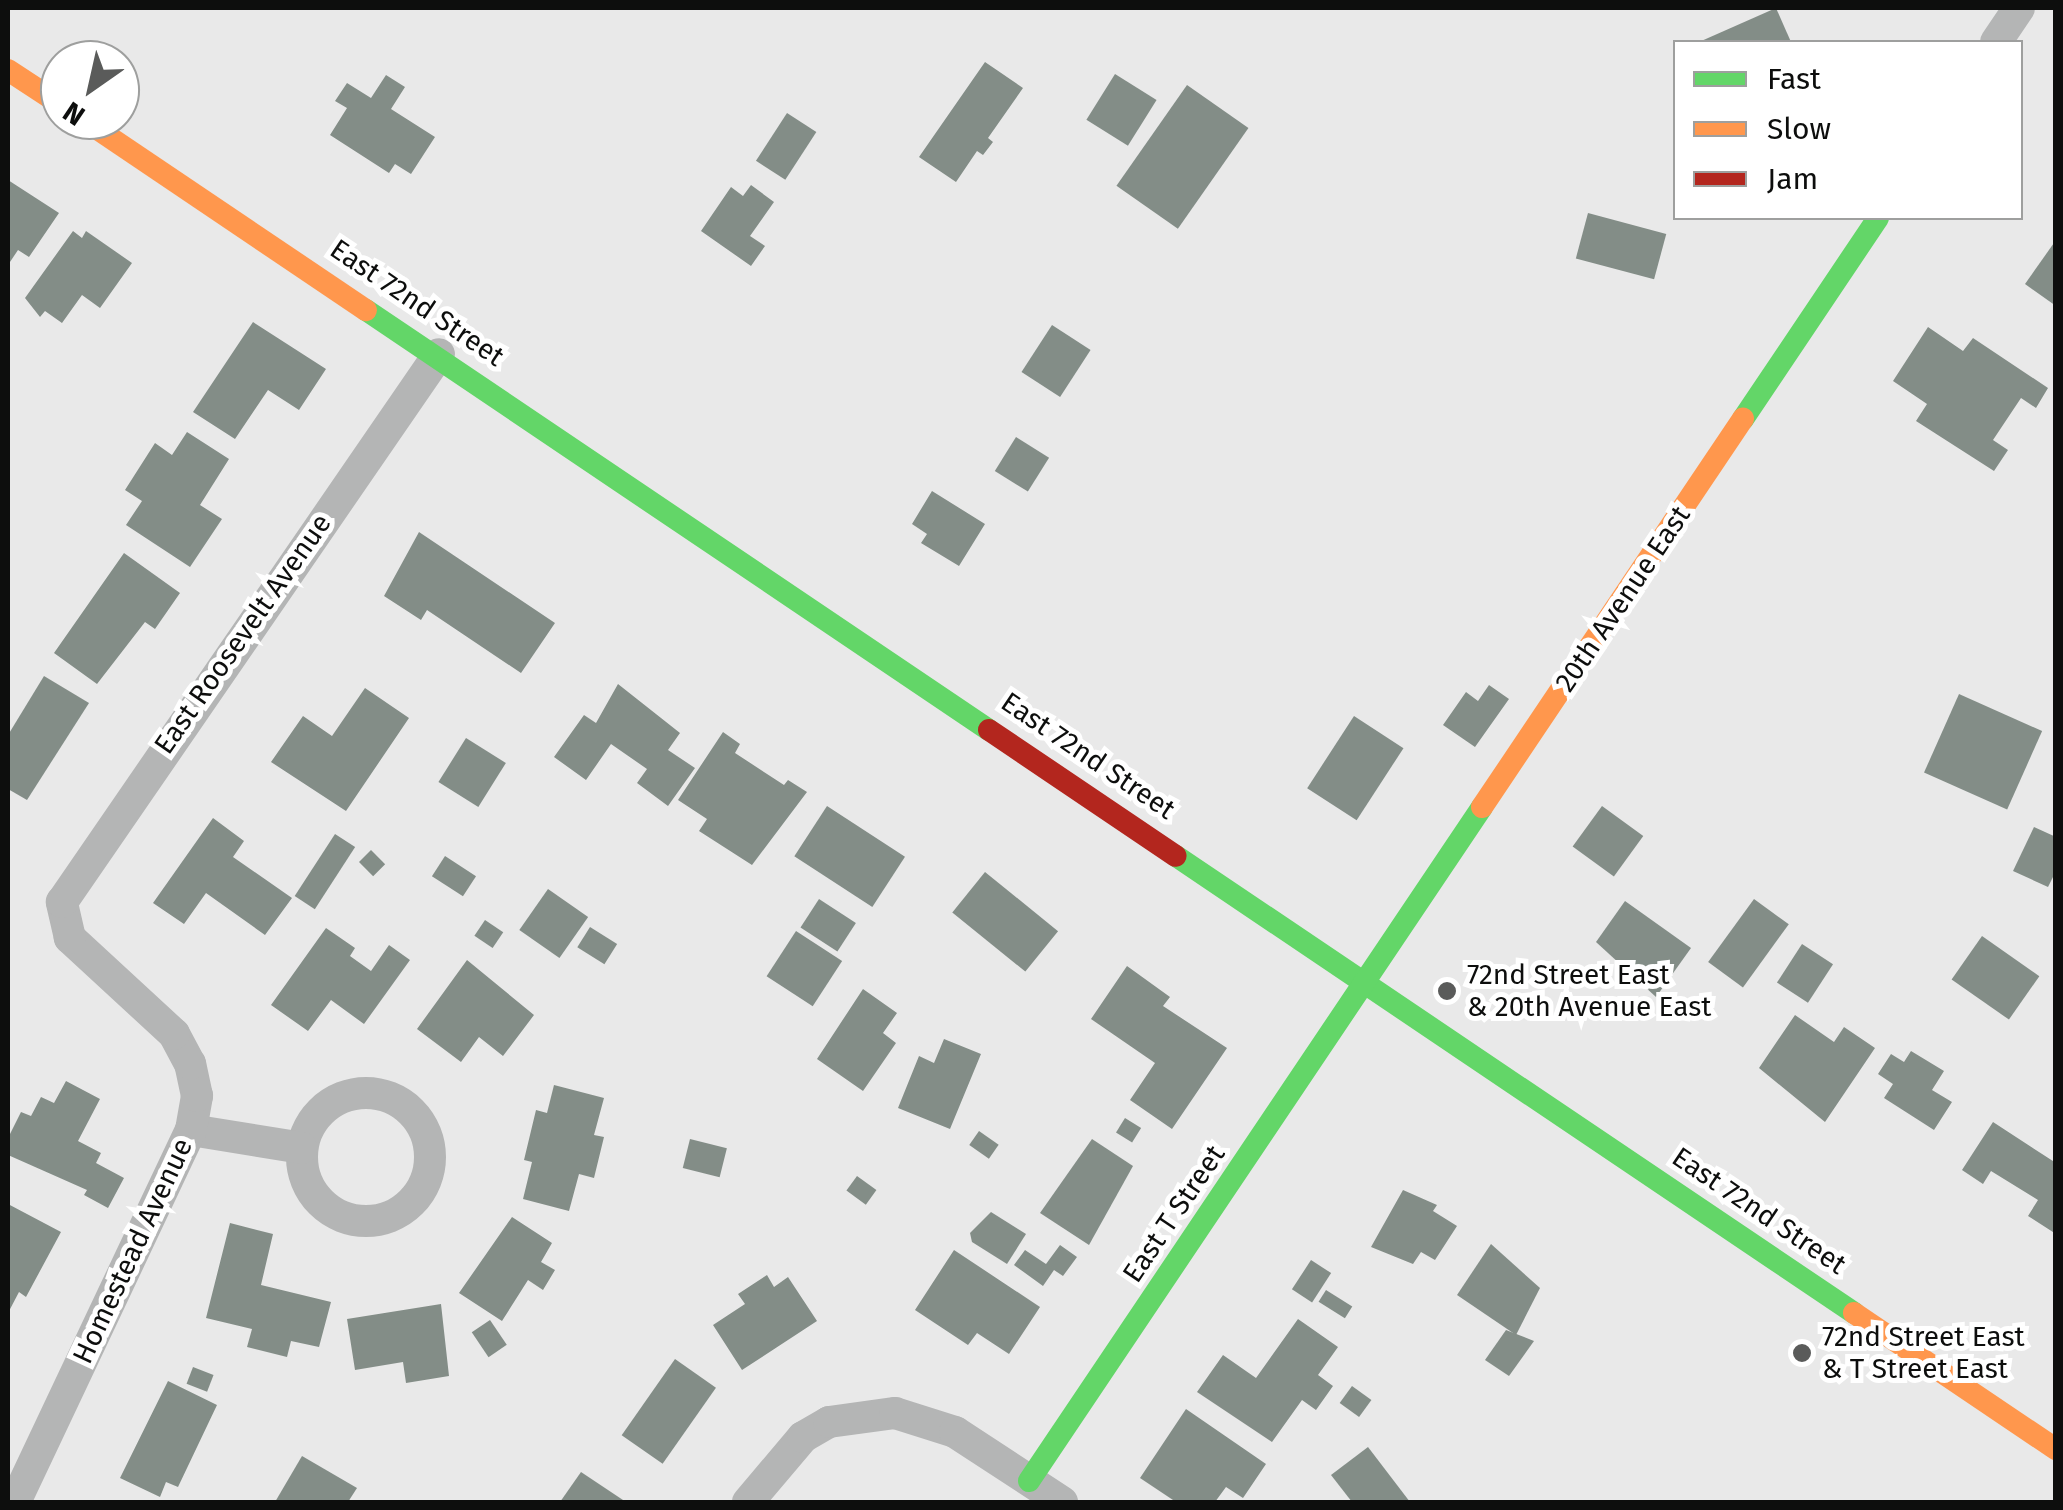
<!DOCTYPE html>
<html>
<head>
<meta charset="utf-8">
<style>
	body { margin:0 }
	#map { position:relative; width:2063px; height:1510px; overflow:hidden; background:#e9e9e9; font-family:"Fira Sans",sans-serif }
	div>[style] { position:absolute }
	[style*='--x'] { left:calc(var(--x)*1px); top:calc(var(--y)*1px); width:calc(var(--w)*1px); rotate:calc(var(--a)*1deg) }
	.building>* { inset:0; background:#838d87; transform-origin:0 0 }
	.street>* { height:32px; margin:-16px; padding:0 16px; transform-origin:16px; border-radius:16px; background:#b4b5b5 }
	.street>.ring { margin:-16px; padding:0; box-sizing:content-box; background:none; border:32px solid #b4b5b5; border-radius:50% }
	.fast>* { height:22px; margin:-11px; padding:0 11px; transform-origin:11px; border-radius:11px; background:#63d668 }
	.slow>* { height:22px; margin:-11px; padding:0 11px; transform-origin:11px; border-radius:11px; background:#ff974d }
	.jam>* { height:22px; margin:-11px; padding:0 11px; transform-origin:11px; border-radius:11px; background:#b3261e }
	.dots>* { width:28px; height:28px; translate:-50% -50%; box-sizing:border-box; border:5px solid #fff; border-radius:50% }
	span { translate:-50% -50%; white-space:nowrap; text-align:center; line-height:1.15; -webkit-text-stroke:10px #fff; paint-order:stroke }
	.street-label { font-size:28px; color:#0d0e0d }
	.poi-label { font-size:28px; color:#0d0e0d }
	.left { translate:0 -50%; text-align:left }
	.frame { position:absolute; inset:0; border:10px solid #0d0e0d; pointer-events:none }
	.legend { position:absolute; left:1673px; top:40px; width:350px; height:180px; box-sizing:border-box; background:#fff; border:2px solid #9e9f9e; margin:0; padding:12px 18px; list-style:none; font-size:30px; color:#0d0e0d }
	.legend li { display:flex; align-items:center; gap:20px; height:50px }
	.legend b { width:50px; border:2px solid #9e9f9e }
	.north { position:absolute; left:40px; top:40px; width:100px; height:100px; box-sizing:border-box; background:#fff; border:2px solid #9e9f9e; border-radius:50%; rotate:214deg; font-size:28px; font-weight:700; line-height:40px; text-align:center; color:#0d0e0d }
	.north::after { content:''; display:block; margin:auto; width:35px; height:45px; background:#5a5b5a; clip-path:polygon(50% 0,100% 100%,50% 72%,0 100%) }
</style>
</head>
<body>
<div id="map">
	<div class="building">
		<i style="clip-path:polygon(1776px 8px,1791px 42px,1699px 42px)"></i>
		<i style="clip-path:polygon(985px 62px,1023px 88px,988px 138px,993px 142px,983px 155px,977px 151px,956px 182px,919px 157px)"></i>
		<i style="left:1115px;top:74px;width:49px;height:54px;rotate:32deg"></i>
		<i style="clip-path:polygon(386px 75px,405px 87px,391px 109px,435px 137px,411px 174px,395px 164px,389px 173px,330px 135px,347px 108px,335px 101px,347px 83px,371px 98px)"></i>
		<i style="left:1187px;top:85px;width:75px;height:123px;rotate:35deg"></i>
		<i style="left:787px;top:113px;width:35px;height:57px;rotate:33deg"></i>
		<i style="clip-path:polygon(8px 180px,59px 213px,29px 257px,18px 250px,8px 265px)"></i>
		<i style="clip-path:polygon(751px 185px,774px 202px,750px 236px,765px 246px,751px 266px,701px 231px,731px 187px,743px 196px)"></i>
		<i style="left:1588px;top:213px;width:81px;height:47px;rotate:15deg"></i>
		<i style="clip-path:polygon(73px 231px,82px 238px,86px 231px,132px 263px,100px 308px,82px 295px,62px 323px,45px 311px,40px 317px,25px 298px)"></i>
		<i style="clip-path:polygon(2056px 240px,2056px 306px,2025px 284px)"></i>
		<i style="clip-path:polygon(253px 322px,326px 369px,299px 410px,268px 390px,235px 439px,193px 412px)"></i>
		<i style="left:1052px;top:325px;width:46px;height:56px;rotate:33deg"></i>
		<i style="clip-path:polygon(1928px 327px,1963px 351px,1973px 338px,2048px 388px,2036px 408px,2021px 398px,1993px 440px,2008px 450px,1994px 471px,1916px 421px,1927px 404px,1893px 381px)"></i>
		<i style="clip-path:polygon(187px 432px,229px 459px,200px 505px,222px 519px,190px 567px,126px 525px,142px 501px,125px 490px,155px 443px,172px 455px)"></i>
		<i style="left:1016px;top:437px;width:39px;height:40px;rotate:32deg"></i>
		<i style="clip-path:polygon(932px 491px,985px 524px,959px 566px,921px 543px,927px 534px,912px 524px)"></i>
		<i style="clip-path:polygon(419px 532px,555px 623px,521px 673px,427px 610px,421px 620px,384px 596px)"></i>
		<i style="clip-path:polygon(124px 553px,180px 593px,155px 629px,145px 622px,97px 684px,54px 653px)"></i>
		<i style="clip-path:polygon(44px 676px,89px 703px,27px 800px,8px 789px,8px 735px)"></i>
		<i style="clip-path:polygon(618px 684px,680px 733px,668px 750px,695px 768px,668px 806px,637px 783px,647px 769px,611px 744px,586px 780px,554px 757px,584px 715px,596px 723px)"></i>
		<i style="clip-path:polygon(1489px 685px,1509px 699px,1475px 747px,1443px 725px,1466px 692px,1478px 701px)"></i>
		<i style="clip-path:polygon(365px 688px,409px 718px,346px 811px,271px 762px,303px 716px,332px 736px)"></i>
		<i style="left:1959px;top:694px;width:91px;height:86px;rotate:24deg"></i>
		<i style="left:1354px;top:716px;width:59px;height:86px;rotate:33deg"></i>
		<i style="clip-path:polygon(723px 732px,740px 744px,735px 753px,784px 785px,788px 780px,807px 792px,752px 865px,699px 831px,707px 819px,678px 800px)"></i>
		<i style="left:466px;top:738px;width:47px;height:52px;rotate:32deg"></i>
		<i style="left:827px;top:806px;width:93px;height:60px;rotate:33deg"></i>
		<i style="left:1602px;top:806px;width:51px;height:50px;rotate:36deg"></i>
		<i style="clip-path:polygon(213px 818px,244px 841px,233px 857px,292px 898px,265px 935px,206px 893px,184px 924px,153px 903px)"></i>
		<i style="clip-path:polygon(2034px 827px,2056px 837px,2056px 871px,2048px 887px,2013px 871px)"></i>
		<i style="left:335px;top:834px;width:24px;height:74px;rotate:33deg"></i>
		<i style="left:371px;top:850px;width:20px;height:17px;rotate:45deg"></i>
		<i style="left:445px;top:856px;width:37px;height:24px;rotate:33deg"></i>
		<i style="left:985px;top:872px;width:94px;height:52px;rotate:39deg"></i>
		<i style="left:548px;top:889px;width:49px;height:50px;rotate:35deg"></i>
		<i style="left:819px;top:899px;width:44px;height:34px;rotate:33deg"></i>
		<i style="left:1754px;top:899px;width:43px;height:78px;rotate:36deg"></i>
		<i style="clip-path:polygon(1625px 901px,1691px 948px,1656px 997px,1596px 942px)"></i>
		<i style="left:485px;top:920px;width:22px;height:19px;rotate:34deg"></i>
		<i style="left:590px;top:927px;width:32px;height:24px;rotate:32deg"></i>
		<i style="clip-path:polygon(326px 928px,355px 948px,350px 956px,371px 971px,389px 945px,410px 960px,364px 1024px,331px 1000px,308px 1031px,271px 1005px)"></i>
		<i style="left:796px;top:931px;width:55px;height:54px;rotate:33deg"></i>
		<i style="left:1982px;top:936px;width:70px;height:53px;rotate:35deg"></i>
		<i style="left:1802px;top:944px;width:37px;height:46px;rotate:33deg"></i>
		<i style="clip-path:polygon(467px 960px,534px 1015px,503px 1056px,479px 1037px,461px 1062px,417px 1029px)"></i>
		<i style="clip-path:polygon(1127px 966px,1170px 997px,1163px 1006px,1227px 1048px,1172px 1129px,1130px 1100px,1155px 1063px,1091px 1019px)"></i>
		<i style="clip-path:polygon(863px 989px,897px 1013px,883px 1033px,896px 1043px,863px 1091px,817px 1059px)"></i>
		<i style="clip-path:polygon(1795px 1015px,1834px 1042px,1844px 1027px,1875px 1048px,1825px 1122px,1759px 1068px)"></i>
		<i style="clip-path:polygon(944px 1039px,981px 1054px,950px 1129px,898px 1108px,919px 1056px,934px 1063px)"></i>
		<i style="clip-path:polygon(1911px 1051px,1944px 1071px,1932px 1090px,1952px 1102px,1934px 1130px,1884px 1098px,1893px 1084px,1878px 1074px,1891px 1054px,1904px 1062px)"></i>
		<i style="clip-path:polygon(66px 1081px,100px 1099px,78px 1141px,101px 1153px,96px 1163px,124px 1178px,108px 1208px,84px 1195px,87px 1190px,8px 1155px,8px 1138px,21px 1112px,31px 1116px,41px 1097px,54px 1103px)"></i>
		<i style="clip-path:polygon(554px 1085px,604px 1098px,594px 1135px,604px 1137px,594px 1178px,579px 1174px,569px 1211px,523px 1199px,532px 1162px,524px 1160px,536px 1110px,547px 1113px)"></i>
		<i style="left:1125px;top:1118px;width:19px;height:17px;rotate:32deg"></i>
		<i style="clip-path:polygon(1993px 1122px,2056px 1163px,2056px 1234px,2028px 1216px,2038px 1200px,1991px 1171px,1983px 1184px,1962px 1170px)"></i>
		<i style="left:979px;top:1131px;width:24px;height:17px;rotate:35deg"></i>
		<i style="left:690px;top:1139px;width:38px;height:30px;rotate:14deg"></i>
		<i style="clip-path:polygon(1092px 1139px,1133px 1166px,1089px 1245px,1040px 1213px)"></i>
		<i style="left:857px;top:1176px;width:24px;height:18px;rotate:36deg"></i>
		<i style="clip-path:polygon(1403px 1190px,1437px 1205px,1433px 1211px,1457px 1226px,1435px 1260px,1421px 1252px,1413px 1264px,1371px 1247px)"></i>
		<i style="clip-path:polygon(8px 1204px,61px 1232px,26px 1297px,19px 1292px,8px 1313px)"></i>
		<i style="clip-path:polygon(991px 1212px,1026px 1234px,1007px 1264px,972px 1242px,970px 1233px)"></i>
		<i style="clip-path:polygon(512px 1217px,552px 1243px,541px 1262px,555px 1270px,543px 1290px,528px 1280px,502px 1321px,459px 1293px)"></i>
		<i style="clip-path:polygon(230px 1223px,273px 1234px,261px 1285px,331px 1302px,319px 1347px,291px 1341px,287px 1357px,247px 1347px,252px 1329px,206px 1318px)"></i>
		<i style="clip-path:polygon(1491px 1244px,1540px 1288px,1516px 1335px,1457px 1295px)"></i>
		<i style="clip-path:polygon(1060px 1245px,1077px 1257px,1063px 1276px,1054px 1270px,1043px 1286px,1014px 1265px,1025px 1250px,1046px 1264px)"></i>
		<i style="clip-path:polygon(954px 1250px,1040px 1307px,1009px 1354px,977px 1333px,968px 1345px,915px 1310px)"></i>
		<i style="left:1311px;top:1260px;width:24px;height:35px;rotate:33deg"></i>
		<i style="clip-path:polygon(767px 1275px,774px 1287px,788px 1277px,817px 1321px,742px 1370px,713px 1325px,745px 1304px,738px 1294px)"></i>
		<i style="left:1326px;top:1290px;width:31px;height:14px;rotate:32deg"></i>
		<i style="clip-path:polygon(441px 1304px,449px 1376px,406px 1383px,403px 1362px,355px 1370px,347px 1319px)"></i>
		<i style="clip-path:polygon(1298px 1319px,1338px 1347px,1318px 1375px,1333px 1386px,1316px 1410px,1302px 1400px,1272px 1442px,1197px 1392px,1223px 1355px,1256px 1378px)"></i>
		<i style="left:490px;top:1320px;width:30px;height:22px;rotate:56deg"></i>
		<i style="clip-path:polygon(1506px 1330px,1534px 1341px,1509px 1376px,1485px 1360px)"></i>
		<i style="left:675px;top:1359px;width:50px;height:93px;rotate:35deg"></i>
		<i style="left:193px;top:1367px;width:22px;height:18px;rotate:21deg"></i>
		<i style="clip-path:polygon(168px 1381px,217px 1405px,178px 1487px,166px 1482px,160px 1497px,120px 1478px)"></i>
		<i style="left:1352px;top:1386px;width:24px;height:21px;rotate:36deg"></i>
		<i style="clip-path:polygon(1186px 1409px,1266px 1464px,1243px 1498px,1226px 1487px,1215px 1502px,1176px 1502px,1140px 1478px)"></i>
		<i style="clip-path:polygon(1368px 1447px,1410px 1502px,1352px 1502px,1331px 1475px)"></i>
		<i style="clip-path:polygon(302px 1456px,357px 1488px,348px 1502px,275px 1502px)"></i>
		<i style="clip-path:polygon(581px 1472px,626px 1502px,560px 1502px)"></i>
	</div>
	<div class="street">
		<i style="--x:1996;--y:42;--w:41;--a:-55.9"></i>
		<i class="ring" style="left:302px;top:1093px;width:96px;height:96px"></i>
		<i style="--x:191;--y:1130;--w:112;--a:9.2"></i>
		<i style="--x:15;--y:1502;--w:412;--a:-64.7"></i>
		<i style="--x:191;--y:1130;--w:35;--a:-80"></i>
		<i style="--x:197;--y:1096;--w:33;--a:-102"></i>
		<i style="--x:190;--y:1064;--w:34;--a:-118"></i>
		<i style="--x:174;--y:1034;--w:142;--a:-137.3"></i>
		<i style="--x:70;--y:938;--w:37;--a:-103"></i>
		<i style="--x:62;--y:902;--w:665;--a:-55.47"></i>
		<i style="--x:748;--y:1502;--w:85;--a:-49.8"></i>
		<i style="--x:803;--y:1437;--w:30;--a:-30"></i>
		<i style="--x:829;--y:1422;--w:67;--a:-7.8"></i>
		<i style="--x:895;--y:1413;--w:63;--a:17.6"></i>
		<i style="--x:955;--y:1432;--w:128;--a:33.2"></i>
	</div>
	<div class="fast">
		<i style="--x:366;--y:310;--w:751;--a:33.99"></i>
		<i style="--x:1743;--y:419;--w:242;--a:-56.1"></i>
		<i style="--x:1176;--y:856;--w:818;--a:33.98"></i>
		<i style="--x:1029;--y:1481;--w:812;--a:-56.09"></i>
	</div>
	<div class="slow">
		<i style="--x:8;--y:70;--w:62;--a:33.2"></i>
		<i style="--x:84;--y:120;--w:340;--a:34"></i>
		<i style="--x:1482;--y:807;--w:468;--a:-56.1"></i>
		<i style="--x:1854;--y:1313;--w:244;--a:34"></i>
	</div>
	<div class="jam">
		<i style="--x:989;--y:730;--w:225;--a:34"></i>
	</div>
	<div class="dots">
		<i style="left:1447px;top:991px;background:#5a5b5a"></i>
		<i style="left:1802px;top:1353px;background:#5a5b5a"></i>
	</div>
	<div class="street-label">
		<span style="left:417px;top:303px;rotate:34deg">East 72nd Street</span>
		<span style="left:1623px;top:599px;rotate:-56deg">20th Avenue East</span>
		<span style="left:243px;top:634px;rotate:-55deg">East Roosevelt Avenue</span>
		<span style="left:1088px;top:756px;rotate:34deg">East 72nd Street</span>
		<span style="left:1759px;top:1211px;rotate:34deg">East 72nd Street</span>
		<span style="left:1174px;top:1214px;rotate:-56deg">East T Street</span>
		<span style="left:133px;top:1251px;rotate:-65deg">Homestead Avenue</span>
	</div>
	<div class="poi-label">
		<span class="left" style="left:1467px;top:991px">72nd Street East<br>&amp; 20th Avenue East</span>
		<span class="left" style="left:1822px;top:1353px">72nd Street East<br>&amp; T Street East</span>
	</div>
	<div class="frame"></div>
	<ul class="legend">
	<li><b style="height:12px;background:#63d668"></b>Fast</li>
	<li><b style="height:12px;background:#ff974d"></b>Slow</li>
	<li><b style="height:12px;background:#b3261e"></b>Jam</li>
	</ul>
	<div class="north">N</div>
</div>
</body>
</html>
